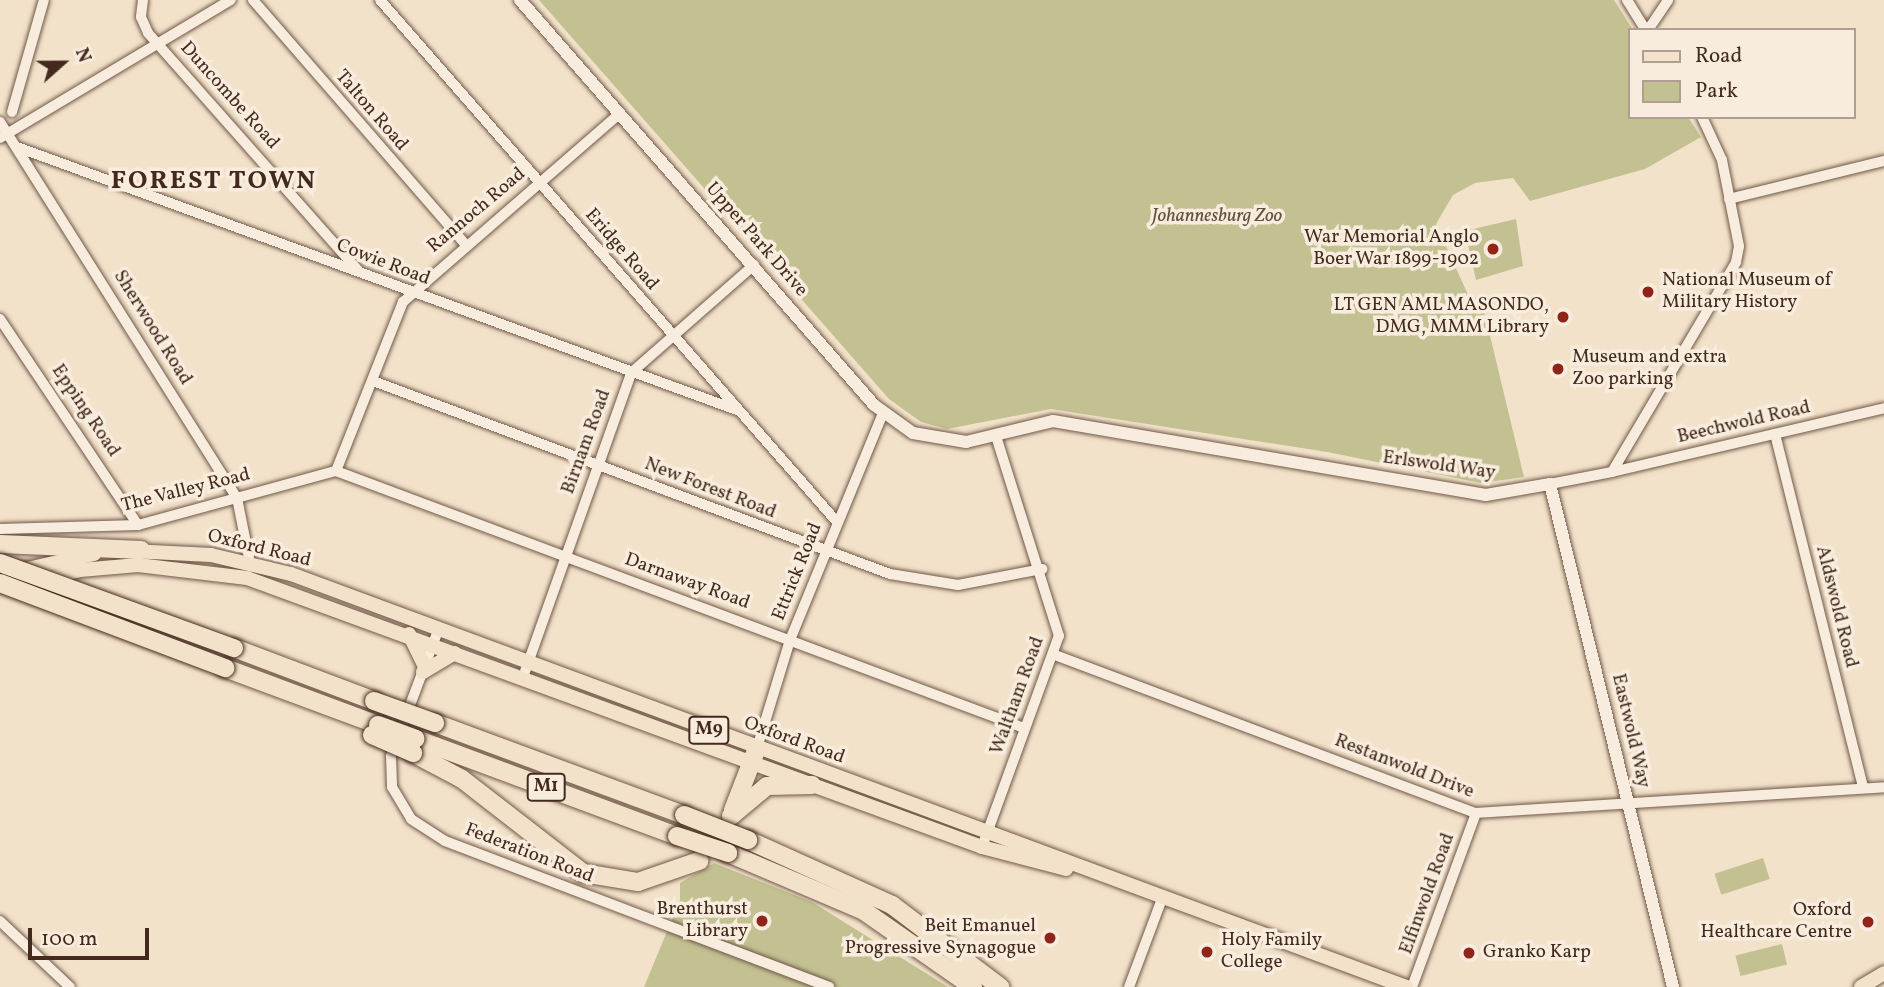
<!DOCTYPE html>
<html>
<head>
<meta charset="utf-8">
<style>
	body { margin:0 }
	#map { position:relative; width:1884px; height:987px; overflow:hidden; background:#f3e2ca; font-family:Vollkorn,serif }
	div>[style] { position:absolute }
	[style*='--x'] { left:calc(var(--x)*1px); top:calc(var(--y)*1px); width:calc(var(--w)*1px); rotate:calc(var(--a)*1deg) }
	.green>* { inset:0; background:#c3c192; transform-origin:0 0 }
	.roads { filter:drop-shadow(0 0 2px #705849) drop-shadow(0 0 2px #705849) }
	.minor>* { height:10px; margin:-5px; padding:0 5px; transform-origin:5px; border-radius:5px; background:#f7ecdd }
	.secondary>* { height:12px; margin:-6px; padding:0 6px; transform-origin:6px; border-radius:6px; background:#f7ecdd }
	.primary>* { height:14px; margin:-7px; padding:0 7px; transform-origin:7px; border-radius:7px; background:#f3e2ca }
	.motorway>* { height:18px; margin:-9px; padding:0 9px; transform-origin:9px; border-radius:9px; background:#f3e2ca }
	.bridges { filter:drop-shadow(0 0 2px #442a1e) drop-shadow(0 0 2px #442a1e) }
	.motorway-bridge>* { height:18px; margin:-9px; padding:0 9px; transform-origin:9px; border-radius:9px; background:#f3e2ca }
	.dots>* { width:19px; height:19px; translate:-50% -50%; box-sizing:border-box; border:4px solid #f7ecdd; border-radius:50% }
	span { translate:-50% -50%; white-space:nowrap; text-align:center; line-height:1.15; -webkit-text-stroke:7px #f7ecdd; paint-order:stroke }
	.shield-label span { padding:2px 5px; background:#f7ecdd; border:2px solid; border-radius:5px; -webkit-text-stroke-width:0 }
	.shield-label { font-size:18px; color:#442a1e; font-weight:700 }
	.street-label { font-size:19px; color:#442a1e }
	.park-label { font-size:19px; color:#64503b; font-style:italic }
	.poi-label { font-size:19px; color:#442a1e }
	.right { translate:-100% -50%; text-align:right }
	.left { translate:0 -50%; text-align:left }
	.district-label { font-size:26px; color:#442a1e; font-weight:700; letter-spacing:2px }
	.legend { position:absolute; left:1628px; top:28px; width:228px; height:91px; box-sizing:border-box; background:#f7ecdd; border:2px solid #af9e91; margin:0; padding:9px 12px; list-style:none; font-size:21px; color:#442a1e }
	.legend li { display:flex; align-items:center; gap:14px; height:35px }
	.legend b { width:35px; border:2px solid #af9e91 }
	.north { position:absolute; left:28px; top:28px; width:70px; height:70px; -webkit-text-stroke:5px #f7ecdd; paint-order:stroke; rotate:69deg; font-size:19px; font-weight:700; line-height:28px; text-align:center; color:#442a1e }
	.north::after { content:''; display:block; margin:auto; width:24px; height:32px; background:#442a1e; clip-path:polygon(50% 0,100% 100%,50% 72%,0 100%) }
	.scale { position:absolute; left:28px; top:928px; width:121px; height:32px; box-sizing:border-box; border:4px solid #442a1e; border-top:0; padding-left:9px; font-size:21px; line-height:24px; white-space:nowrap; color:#442a1e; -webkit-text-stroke:5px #f7ecdd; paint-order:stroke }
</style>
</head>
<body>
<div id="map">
	<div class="green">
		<i style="clip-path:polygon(539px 0,1614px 0,1633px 30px,1630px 117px,1688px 117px,1701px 137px,1645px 169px,1530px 201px,1513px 178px,1475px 183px,1453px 195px,1436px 224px,1469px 297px,1481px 298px,1524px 477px,1481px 483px,1327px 452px,1051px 409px,947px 429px,921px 422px,889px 399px)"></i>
		<i style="clip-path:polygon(1516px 219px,1523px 266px,1476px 280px,1465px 231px)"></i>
		<i style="left:1763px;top:858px;width:22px;height:51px;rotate:72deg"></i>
		<i style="clip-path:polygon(714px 863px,812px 902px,948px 987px,644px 987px,680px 900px,680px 883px)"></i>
		<i style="left:1782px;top:944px;width:21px;height:48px;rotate:76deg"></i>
	</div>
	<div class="roads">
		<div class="minor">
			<i style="--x:143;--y:0;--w:17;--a:97"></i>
			<i style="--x:141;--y:17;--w:17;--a:66"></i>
			<i style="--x:148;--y:33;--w:317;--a:48.5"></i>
			<i style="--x:253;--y:0;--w:322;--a:49"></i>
			<i style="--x:380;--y:0;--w:694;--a:48.8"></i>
			<i style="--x:1627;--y:0;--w:36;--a:58"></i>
			<i style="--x:1648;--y:30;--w:36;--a:-56"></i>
			<i style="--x:12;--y:112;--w:116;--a:-74.1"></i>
			<i style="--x:0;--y:122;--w:444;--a:57.8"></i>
			<i style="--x:237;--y:498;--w:66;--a:78.7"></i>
			<i style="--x:0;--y:138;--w:269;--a:-30.9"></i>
			<i style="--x:17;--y:147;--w:767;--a:20.07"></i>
			<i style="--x:1729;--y:199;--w:160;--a:-13.8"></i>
			<i style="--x:0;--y:319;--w:248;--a:56.2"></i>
			<i style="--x:373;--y:381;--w:552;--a:20.47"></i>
			<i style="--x:890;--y:574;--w:69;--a:9.2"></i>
			<i style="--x:958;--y:585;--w:86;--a:-10.8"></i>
			<i style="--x:1775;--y:434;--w:365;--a:76"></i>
			<i style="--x:336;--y:471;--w:734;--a:20.48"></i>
			<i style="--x:336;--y:471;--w:182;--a:-68.4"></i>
			<i style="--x:403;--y:302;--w:286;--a:-41"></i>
			<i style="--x:1612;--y:472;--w:279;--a:-13.2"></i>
			<i style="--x:1550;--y:484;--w:63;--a:-11"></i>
			<i style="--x:1612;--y:472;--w:244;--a:-59.4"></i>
			<i style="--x:1736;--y:262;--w:16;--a:-79"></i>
			<i style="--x:1739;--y:246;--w:88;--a:-101.2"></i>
			<i style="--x:1722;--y:160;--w:47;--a:-114.9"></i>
			<i style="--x:0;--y:529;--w:138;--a:-1.7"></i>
			<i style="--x:138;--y:525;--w:205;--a:-15.3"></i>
			<i style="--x:439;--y:628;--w:137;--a:110.6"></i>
			<i style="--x:391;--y:756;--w:31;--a:88"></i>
			<i style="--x:392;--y:787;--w:37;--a:59"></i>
			<i style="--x:411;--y:819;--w:40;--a:32.9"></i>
			<i style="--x:445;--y:841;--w:411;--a:20.8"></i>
			<i style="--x:1055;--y:655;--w:450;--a:20.6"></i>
			<i style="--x:1476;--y:813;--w:409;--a:-3.6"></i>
			<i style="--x:523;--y:677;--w:323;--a:-70.4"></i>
			<i style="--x:631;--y:373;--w:164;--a:-41.3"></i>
			<i style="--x:757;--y:748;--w:113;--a:-73"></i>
			<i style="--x:790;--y:640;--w:245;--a:-67.7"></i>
			<i style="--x:982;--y:847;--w:225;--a:-70"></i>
			<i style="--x:1059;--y:636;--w:210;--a:-107.5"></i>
			<i style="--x:0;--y:921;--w:96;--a:43.3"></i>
			<i style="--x:1129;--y:987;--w:97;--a:-69.5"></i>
			<i style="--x:1412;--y:987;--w:185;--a:-69.8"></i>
		</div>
		<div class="secondary">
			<i style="--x:520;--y:0;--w:538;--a:48.84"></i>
			<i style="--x:874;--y:405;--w:48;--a:35.7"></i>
			<i style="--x:913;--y:433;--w:54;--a:9.6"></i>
			<i style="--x:966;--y:442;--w:89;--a:-13.6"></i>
			<i style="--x:1053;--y:421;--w:439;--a:9.7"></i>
			<i style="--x:1486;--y:495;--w:65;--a:-9.8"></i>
			<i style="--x:1550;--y:484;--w:518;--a:76.26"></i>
		</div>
		<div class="primary">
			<i style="--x:131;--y:551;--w:80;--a:2.9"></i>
			<i style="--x:211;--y:555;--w:82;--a:13.4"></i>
			<i style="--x:291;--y:574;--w:1189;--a:20.32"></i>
			<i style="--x:18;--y:571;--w:78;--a:-12.6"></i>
			<i style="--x:41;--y:581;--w:41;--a:-15.8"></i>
			<i style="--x:80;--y:570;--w:58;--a:-4.9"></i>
			<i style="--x:138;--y:565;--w:110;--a:6.8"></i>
			<i style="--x:247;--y:578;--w:783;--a:20.1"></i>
			<i style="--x:982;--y:847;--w:87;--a:14.7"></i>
			<i style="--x:409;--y:634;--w:37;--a:64"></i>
			<i style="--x:423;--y:672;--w:37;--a:-31"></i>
			<i style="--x:1861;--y:987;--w:27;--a:-31"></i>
		</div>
		<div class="motorway">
			<i style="--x:0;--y:544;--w:141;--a:2.4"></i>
			<i style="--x:234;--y:648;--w:150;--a:20.7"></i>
			<i style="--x:225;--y:668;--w:163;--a:20.4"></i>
			<i style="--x:435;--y:723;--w:265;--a:20.3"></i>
			<i style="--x:416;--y:739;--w:278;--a:20.4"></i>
			<i style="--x:413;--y:753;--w:55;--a:28"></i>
			<i style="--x:462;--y:779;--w:153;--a:37.8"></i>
			<i style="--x:583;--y:873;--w:56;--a:9.3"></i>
			<i style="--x:638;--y:882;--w:65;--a:-19"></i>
			<i style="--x:733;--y:810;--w:66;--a:-68.8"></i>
			<i style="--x:731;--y:816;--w:47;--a:-39.8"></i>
			<i style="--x:767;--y:786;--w:45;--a:-1.3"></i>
			<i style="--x:748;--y:840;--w:158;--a:24.3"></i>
			<i style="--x:892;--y:905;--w:136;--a:37.2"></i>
			<i style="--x:728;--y:853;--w:148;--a:23.1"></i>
			<i style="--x:864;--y:911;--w:133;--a:34.9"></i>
		</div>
	</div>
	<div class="bridges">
		<div class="motorway-bridge">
			<i style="--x:0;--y:563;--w:249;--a:20"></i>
			<i style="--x:0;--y:583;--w:241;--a:20.7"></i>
			<i style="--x:374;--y:701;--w:65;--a:19.8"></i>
			<i style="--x:378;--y:725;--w:40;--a:20.2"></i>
			<i style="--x:372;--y:735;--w:45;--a:23.7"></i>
			<i style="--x:684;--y:815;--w:69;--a:21.3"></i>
			<i style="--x:677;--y:836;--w:54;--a:18.4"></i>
		</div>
	</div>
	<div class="dots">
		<i style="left:1493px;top:249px;background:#8f2418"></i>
		<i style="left:1648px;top:292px;background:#8f2418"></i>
		<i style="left:1563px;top:317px;background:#8f2418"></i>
		<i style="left:1558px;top:369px;background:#8f2418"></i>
		<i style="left:762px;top:921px;background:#8f2418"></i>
		<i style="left:1868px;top:922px;background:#8f2418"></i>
		<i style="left:1050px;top:938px;background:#8f2418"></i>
		<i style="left:1207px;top:952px;background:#8f2418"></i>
		<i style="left:1469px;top:953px;background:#8f2418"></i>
	</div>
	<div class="shield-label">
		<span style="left:709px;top:730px">M9</span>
		<span style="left:546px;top:787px">M1</span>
	</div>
	<div class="street-label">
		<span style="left:229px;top:96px;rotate:48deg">Duncombe Road</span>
		<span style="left:371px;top:111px;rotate:49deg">Talton Road</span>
		<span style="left:477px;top:211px;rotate:-40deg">Rannoch Road</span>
		<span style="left:756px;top:240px;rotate:49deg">Upper Park Drive</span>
		<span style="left:621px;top:250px;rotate:49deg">Eridge Road</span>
		<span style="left:383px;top:263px;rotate:21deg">Cowie Road</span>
		<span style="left:152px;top:328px;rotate:58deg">Sherwood Road</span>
		<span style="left:85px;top:411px;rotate:56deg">Epping Road</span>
		<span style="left:1744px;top:423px;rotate:-13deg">Beechwold Road</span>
		<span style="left:587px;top:442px;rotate:-70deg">Birnam Road</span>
		<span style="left:1439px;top:466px;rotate:8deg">Erlswold Way</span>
		<span style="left:710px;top:489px;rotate:21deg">New Forest Road</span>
		<span style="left:186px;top:491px;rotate:-14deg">The Valley Road</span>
		<span style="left:259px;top:549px;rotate:14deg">Oxford Road</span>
		<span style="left:798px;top:572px;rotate:-68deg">Ettrick Road</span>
		<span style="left:687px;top:582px;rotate:20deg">Darnaway Road</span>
		<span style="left:1836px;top:607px;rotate:76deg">Aldswold Road</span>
		<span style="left:1018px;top:696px;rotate:-70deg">Waltham Road</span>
		<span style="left:1630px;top:731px;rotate:77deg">Eastwold Way</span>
		<span style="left:794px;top:741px;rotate:20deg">Oxford Road</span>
		<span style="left:1404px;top:767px;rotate:21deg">Restanwold Drive</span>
		<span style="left:529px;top:854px;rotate:21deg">Federation Road</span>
		<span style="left:1428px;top:894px;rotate:-70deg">Elfinwold Road</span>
	</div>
	<div class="park-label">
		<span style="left:1217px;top:217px">Johannesburg Zoo</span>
	</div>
	<div class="poi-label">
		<span class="right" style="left:1479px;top:249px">War Memorial Anglo<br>Boer War 1899-1902</span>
		<span class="left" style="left:1662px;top:292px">National Museum of<br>Military History</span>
		<span class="right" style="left:1549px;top:317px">LT GEN AML MASONDO,<br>DMG, MMM Library</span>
		<span class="left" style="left:1572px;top:369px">Museum and extra<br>Zoo parking</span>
		<span class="right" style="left:748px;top:921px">Brenthurst<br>Library</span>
		<span class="right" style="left:1852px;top:922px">Oxford<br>Healthcare Centre</span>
		<span class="right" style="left:1036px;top:938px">Beit Emanuel<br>Progressive Synagogue</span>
		<span class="left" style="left:1221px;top:952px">Holy Family<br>College</span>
		<span class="left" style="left:1483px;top:953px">Granko Karp</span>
	</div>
	<div class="district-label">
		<span style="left:214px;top:182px">FOREST TOWN</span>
	</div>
	<ul class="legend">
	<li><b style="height:9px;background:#f3e2ca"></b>Road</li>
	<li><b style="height:19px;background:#c3c192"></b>Park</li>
	</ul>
	<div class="north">N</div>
	<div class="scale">100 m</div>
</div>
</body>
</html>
